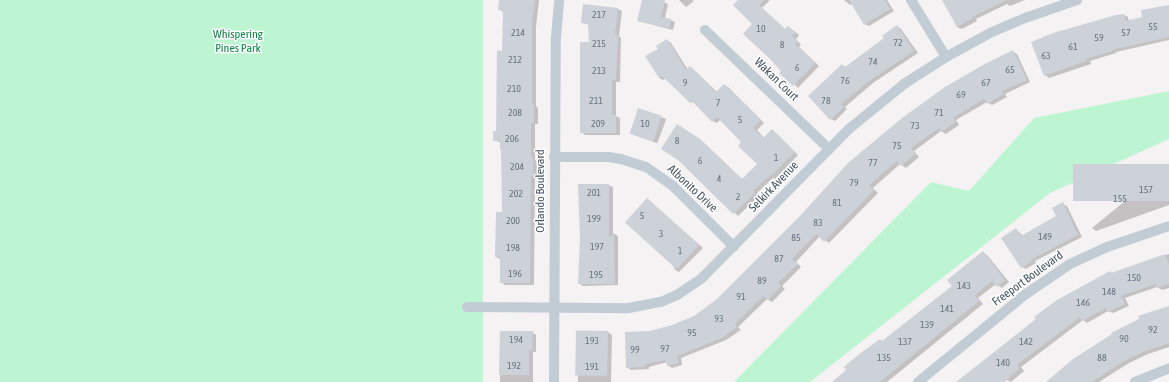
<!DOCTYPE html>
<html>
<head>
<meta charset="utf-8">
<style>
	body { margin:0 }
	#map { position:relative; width:1169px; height:382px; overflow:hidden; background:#f4f2f2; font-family:"Asap Condensed",sans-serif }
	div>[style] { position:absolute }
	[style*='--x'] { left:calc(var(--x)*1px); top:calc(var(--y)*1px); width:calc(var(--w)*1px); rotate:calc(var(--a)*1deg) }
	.green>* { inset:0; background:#bdf5d3; transform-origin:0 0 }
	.shadow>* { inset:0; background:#0003; transform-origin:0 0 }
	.building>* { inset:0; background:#cdd1d8; transform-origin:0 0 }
	.minor>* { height:10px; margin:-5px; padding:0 5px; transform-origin:5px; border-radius:5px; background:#c1ccd5 }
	span { translate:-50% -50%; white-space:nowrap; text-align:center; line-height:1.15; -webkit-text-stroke:3px #fff; paint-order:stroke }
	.number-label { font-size:10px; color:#687480 }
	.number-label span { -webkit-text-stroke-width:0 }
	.park-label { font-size:12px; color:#0d8249 }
	.street-label { font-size:12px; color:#475562 }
</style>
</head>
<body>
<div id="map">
	<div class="green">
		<i style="left:0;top:0;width:483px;height:382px"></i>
		<i style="clip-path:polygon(1169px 91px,1169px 139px,1050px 193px,810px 382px,734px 382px,931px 182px,969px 191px,1034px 118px)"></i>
	</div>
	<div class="shadow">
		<i style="clip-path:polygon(500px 0,539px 0,536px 27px,536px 106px,538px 108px,538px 124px,535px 124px,535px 160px,537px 162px,537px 178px,535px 178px,534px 285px,505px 285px,501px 282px,500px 259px,496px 257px,503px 213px,502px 150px,501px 143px,494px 140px,497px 132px,503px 52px,503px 12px,499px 9px)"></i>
		<i style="clip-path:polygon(643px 0,658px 0,668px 4px,665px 18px,675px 22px,673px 30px,638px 21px)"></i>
		<i style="clip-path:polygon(679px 0,692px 0,694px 1px,686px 7px)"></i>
		<i style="clip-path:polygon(739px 0,770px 0,762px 8px,786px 30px,789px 27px,799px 35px,796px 39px,801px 45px,799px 47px,819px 66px,798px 88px,782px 71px)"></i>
		<i style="clip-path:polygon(844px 0,887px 0,894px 11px,869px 26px,865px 24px,853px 4px,850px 5px)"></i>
		<i style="clip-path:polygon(944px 0,1025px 0,1010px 6px,1007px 4px,976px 19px,977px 21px,962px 29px,957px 27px)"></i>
		<i style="clip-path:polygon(1169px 6px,1169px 40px,1116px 52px,1116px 53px,1090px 61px,1091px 64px,1049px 78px,1045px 75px,1124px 15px,1128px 17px,1129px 22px,1144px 18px)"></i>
		<i style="clip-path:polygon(618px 9px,622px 11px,619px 36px,621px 38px,620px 82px,616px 82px,616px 116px,620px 118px,620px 135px,585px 135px,581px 132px,590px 43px,589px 25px,582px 22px)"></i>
		<i style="clip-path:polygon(897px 26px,901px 29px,918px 53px,873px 83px,845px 107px,847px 109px,835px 121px,831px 119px,842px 65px,846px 67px,885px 39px)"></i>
		<i style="clip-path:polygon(667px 40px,671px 43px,688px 70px,690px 67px,694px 70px,717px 92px,724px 85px,728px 87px,764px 123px,757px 130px,764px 138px,776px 133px,798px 155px,775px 179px,773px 178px,757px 193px,759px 196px,738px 216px,678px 159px,677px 125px,704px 143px,743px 180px,758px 164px,743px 142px,720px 120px,717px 123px,713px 121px,696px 103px,690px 102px,666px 78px,663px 80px,659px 78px,659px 49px)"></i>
		<i style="clip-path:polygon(1013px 52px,1017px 54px,1030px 82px,1005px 94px,1007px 97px,992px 105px,987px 102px,956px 120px,959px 125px,946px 134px,941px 131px,914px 151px,919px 157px,906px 168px,900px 164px,873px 188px,878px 193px,829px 243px,820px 236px,796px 262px,801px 267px,782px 286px,785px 289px,772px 302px,767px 299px,738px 327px,741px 330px,726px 340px,681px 358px,682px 365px,672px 368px,668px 365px,667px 362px,649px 367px,649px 369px,631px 370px,627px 367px,650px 332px,672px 326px,695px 317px,718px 300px)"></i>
		<i style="left:639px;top:109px;width:29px;height:26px;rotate:20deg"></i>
		<i style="clip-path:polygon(1169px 165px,1169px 205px,1096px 231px,1092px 228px)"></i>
		<i style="clip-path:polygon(608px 185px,613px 187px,613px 233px,618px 236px,618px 285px,583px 286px,579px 283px)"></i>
		<i style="clip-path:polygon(647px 199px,703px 248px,679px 272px,675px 270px)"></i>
		<i style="clip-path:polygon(1063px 204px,1067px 206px,1082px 237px,1035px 261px,1036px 263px,1026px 269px,1022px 267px,1016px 229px,1023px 236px,1057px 216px)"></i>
		<i style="clip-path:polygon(983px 253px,987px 255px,1009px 282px,1002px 288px,996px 284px,978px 298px,983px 304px,887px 382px,834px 382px,880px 340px,883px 341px,954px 287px)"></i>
		<i style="clip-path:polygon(1169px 254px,1169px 288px,1162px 290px,1157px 287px,1125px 298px,1129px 306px,1113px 313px,1108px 311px,1087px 323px,1083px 320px,1021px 367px,1024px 371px,1011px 382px,1007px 380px,1004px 382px,957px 382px,1110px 272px,1112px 273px)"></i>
		<i style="clip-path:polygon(1169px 307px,1169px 347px,1148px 354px,1129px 363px,1099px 382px,1047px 382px)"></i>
		<i style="clip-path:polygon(501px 332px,532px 332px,536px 335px,536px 352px,533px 352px,533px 382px,500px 382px)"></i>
		<i style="clip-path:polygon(608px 332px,612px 335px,611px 382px,578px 382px,577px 333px)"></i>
	</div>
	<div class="building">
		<i style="clip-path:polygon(499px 0,535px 0,532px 24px,532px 104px,534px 104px,534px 123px,531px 123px,531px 158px,533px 158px,533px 176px,531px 176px,530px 283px,500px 283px,500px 257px,495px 257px,496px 212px,502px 212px,501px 150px,500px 150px,500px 141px,493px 141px,493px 131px,496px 131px,497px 50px,502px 51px,503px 10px,498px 10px)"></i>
		<i style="clip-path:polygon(642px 0,665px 0,661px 17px,671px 19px,669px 28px,637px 21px)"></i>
		<i style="clip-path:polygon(738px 0,764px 0,759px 5px,785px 29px,788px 26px,796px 33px,792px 36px,798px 42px,795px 44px,815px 63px,793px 86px,779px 73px,781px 71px,768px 57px,743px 34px,752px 24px,733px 5px)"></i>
		<i style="clip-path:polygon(849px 0,885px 0,890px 9px,864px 25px)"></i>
		<i style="clip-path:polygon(942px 0,1007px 0,972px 17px,973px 18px,957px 27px)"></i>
		<i style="clip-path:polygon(583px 4px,618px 8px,615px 35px,618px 35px,616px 80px,612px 80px,612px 115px,616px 115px,616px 133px,580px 133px,580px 42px,589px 42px,588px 24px,581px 23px)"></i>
		<i style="clip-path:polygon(1169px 5px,1169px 37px,1112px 50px,1113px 51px,1086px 59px,1087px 61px,1044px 76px,1031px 42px,1053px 33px,1116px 15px,1124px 14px,1126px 21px,1142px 17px,1141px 10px)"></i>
		<i style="clip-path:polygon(897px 25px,914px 51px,869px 81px,841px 104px,844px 107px,830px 120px,808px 96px,842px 64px,845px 67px,884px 38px,882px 36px)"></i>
		<i style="clip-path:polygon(667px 39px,686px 70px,690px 66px,716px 92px,724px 84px,761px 120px,753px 128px,763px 138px,772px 129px,795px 152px,770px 177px,769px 176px,753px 191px,755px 193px,733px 214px,678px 160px,661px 149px,677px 124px,700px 139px,742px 179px,757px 164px,738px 146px,741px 142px,717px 117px,712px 122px,692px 101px,690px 103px,662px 76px,659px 78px,645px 56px,658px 49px,656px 46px)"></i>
		<i style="clip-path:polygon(1013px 50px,1027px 80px,1002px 91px,1004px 94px,987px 104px,984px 99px,953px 118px,956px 122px,941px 132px,939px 128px,911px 148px,915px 154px,901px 166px,897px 161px,869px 185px,874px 190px,824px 242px,816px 234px,792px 259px,798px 264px,778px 283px,781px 286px,768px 300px,763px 296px,735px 324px,737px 327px,722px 338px,677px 356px,679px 363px,667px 366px,666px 360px,645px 364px,645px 367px,626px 368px,625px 332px,650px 331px,672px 325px,694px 316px,717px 299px,799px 217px,848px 163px,902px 118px,945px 87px,983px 65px)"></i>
		<i style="left:638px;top:108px;width:25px;height:27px;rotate:18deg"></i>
		<i style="left:1169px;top:164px;width:37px;height:96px;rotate:90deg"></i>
		<i style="clip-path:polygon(578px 184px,609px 184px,609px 238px,614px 233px,615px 284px,578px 284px,580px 239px)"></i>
		<i style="left:647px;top:198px;width:70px;height:33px;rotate:42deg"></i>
		<i style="clip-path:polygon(1063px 202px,1078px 235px,1032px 259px,1033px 260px,1021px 268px,1001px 238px,1016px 228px,1021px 236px,1056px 216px,1052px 208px)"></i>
		<i style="clip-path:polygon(983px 251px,1005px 280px,997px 287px,992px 281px,975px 295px,979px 301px,880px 382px,832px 382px,846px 370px,844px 367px,858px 355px,880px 339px,882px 341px,952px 286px,947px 280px)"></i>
		<i style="clip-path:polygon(1165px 254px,1169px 264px,1169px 284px,1157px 288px,1156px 284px,1121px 296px,1125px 304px,1108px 312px,1106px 308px,1082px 321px,1080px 317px,1017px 365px,1020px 368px,1004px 382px,956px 382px,1036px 319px,1034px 317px,1057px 300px,1110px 271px,1111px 273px)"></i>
		<i style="clip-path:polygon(1169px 306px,1169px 343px,1143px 352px,1124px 361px,1092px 382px,1046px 382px,1073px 359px,1112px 334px,1111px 333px,1139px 319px,1138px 316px)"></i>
		<i style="clip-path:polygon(500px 331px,533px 331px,532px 350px,529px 350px,529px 375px,499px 375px)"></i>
		<i style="left:608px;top:331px;width:45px;height:32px;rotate:91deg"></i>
	</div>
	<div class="minor">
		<i style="--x:911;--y:0;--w:67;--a:58.4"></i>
		<i style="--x:705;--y:30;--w:172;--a:43.8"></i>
		<i style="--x:554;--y:157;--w:54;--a:0"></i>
		<i style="--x:608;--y:157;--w:13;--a:9"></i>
		<i style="--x:621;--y:159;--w:26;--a:18"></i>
		<i style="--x:646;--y:167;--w:33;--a:35"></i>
		<i style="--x:673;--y:186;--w:86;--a:45"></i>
		<i style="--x:467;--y:307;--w:162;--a:0.4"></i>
		<i style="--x:629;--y:308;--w:33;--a:-11"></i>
		<i style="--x:661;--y:302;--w:17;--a:-24"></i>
		<i style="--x:677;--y:295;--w:29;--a:-34"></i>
		<i style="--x:701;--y:279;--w:211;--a:-45.4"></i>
		<i style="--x:849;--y:129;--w:71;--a:-39.3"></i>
		<i style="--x:904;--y:84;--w:50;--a:-32.7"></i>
		<i style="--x:946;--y:57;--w:52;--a:-28.5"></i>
		<i style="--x:992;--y:32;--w:39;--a:-23"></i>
		<i style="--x:1028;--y:17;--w:52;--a:-19.1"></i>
		<i style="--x:554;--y:382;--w:345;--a:-89.7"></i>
		<i style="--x:556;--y:37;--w:37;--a:-85"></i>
		<i style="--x:918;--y:382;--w:139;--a:-39.2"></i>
		<i style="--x:1026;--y:294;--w:53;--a:-34.3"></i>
		<i style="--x:1070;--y:264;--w:41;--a:-24.7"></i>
		<i style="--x:1107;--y:247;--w:65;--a:-18.7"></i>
		<i style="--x:1135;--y:382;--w:37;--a:-22"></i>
	</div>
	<div class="number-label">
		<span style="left:599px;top:15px">217</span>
		<span style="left:1153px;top:27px">55</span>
		<span style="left:761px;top:29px">10</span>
		<span style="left:518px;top:33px">214</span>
		<span style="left:1126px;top:33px">57</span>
		<span style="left:1099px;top:38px">59</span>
		<span style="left:898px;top:43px">72</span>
		<span style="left:599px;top:44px">215</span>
		<span style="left:782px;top:45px">8</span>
		<span style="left:1073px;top:47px">61</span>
		<span style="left:1046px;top:56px">63</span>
		<span style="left:515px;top:60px">212</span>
		<span style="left:873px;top:62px">74</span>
		<span style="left:797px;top:68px">6</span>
		<span style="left:1010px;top:70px">65</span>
		<span style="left:599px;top:71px">213</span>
		<span style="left:845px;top:81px">76</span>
		<span style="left:685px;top:83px">9</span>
		<span style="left:986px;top:83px">67</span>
		<span style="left:514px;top:89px">210</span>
		<span style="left:961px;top:95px">69</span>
		<span style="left:596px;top:101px">211</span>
		<span style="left:826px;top:101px">78</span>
		<span style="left:718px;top:103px">7</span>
		<span style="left:515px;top:113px">208</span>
		<span style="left:939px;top:113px">71</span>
		<span style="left:740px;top:120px">5</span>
		<span style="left:598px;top:124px">209</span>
		<span style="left:645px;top:124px">10</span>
		<span style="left:915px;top:126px">73</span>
		<span style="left:512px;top:139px">206</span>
		<span style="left:677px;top:141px">8</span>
		<span style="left:897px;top:146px">75</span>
		<span style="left:776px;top:158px">1</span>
		<span style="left:700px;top:161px">6</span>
		<span style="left:873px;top:163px">77</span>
		<span style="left:517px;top:167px">204</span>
		<span style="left:719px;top:179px">4</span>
		<span style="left:854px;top:183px">79</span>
		<span style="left:1146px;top:190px">157</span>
		<span style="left:594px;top:193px">201</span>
		<span style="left:516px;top:194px">202</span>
		<span style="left:738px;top:197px">2</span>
		<span style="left:1120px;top:199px">155</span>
		<span style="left:837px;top:203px">81</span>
		<span style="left:642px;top:216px">5</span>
		<span style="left:594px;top:219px">199</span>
		<span style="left:513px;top:221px">200</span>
		<span style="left:818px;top:223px">83</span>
		<span style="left:661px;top:234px">3</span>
		<span style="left:1045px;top:237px">149</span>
		<span style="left:796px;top:238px">85</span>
		<span style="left:597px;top:247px">197</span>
		<span style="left:513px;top:248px">198</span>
		<span style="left:680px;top:251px">1</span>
		<span style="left:779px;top:259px">87</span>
		<span style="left:515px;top:274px">196</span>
		<span style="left:596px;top:275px">195</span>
		<span style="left:1134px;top:278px">150</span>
		<span style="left:762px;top:281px">89</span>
		<span style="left:964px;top:286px">143</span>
		<span style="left:1109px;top:292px">148</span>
		<span style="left:741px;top:297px">91</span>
		<span style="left:1083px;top:303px">146</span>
		<span style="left:947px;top:309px">141</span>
		<span style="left:719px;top:319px">93</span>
		<span style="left:927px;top:325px">139</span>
		<span style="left:1153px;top:330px">92</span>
		<span style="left:692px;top:333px">95</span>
		<span style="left:1124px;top:339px">90</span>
		<span style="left:516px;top:340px">194</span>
		<span style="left:592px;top:341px">193</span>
		<span style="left:905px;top:342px">137</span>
		<span style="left:1026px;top:342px">142</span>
		<span style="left:665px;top:349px">97</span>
		<span style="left:635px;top:350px">99</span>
		<span style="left:884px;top:358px">135</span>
		<span style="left:1102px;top:358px">88</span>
		<span style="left:1003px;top:363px">140</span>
		<span style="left:514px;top:366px">192</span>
		<span style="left:592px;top:367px">191</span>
	</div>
	<div class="park-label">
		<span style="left:238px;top:42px">Whispering<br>Pines Park</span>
	</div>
	<div class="street-label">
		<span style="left:776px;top:80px;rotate:44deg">Wakan Court</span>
		<span style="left:774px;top:187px;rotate:-46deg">Selkirk Avenue</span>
		<span style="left:692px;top:189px;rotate:43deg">Albonito Drive</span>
		<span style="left:541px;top:191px;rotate:-90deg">Orlando Boulevard</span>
		<span style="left:1028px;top:279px;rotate:-36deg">Freeport Boulevard</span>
	</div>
</div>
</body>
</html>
